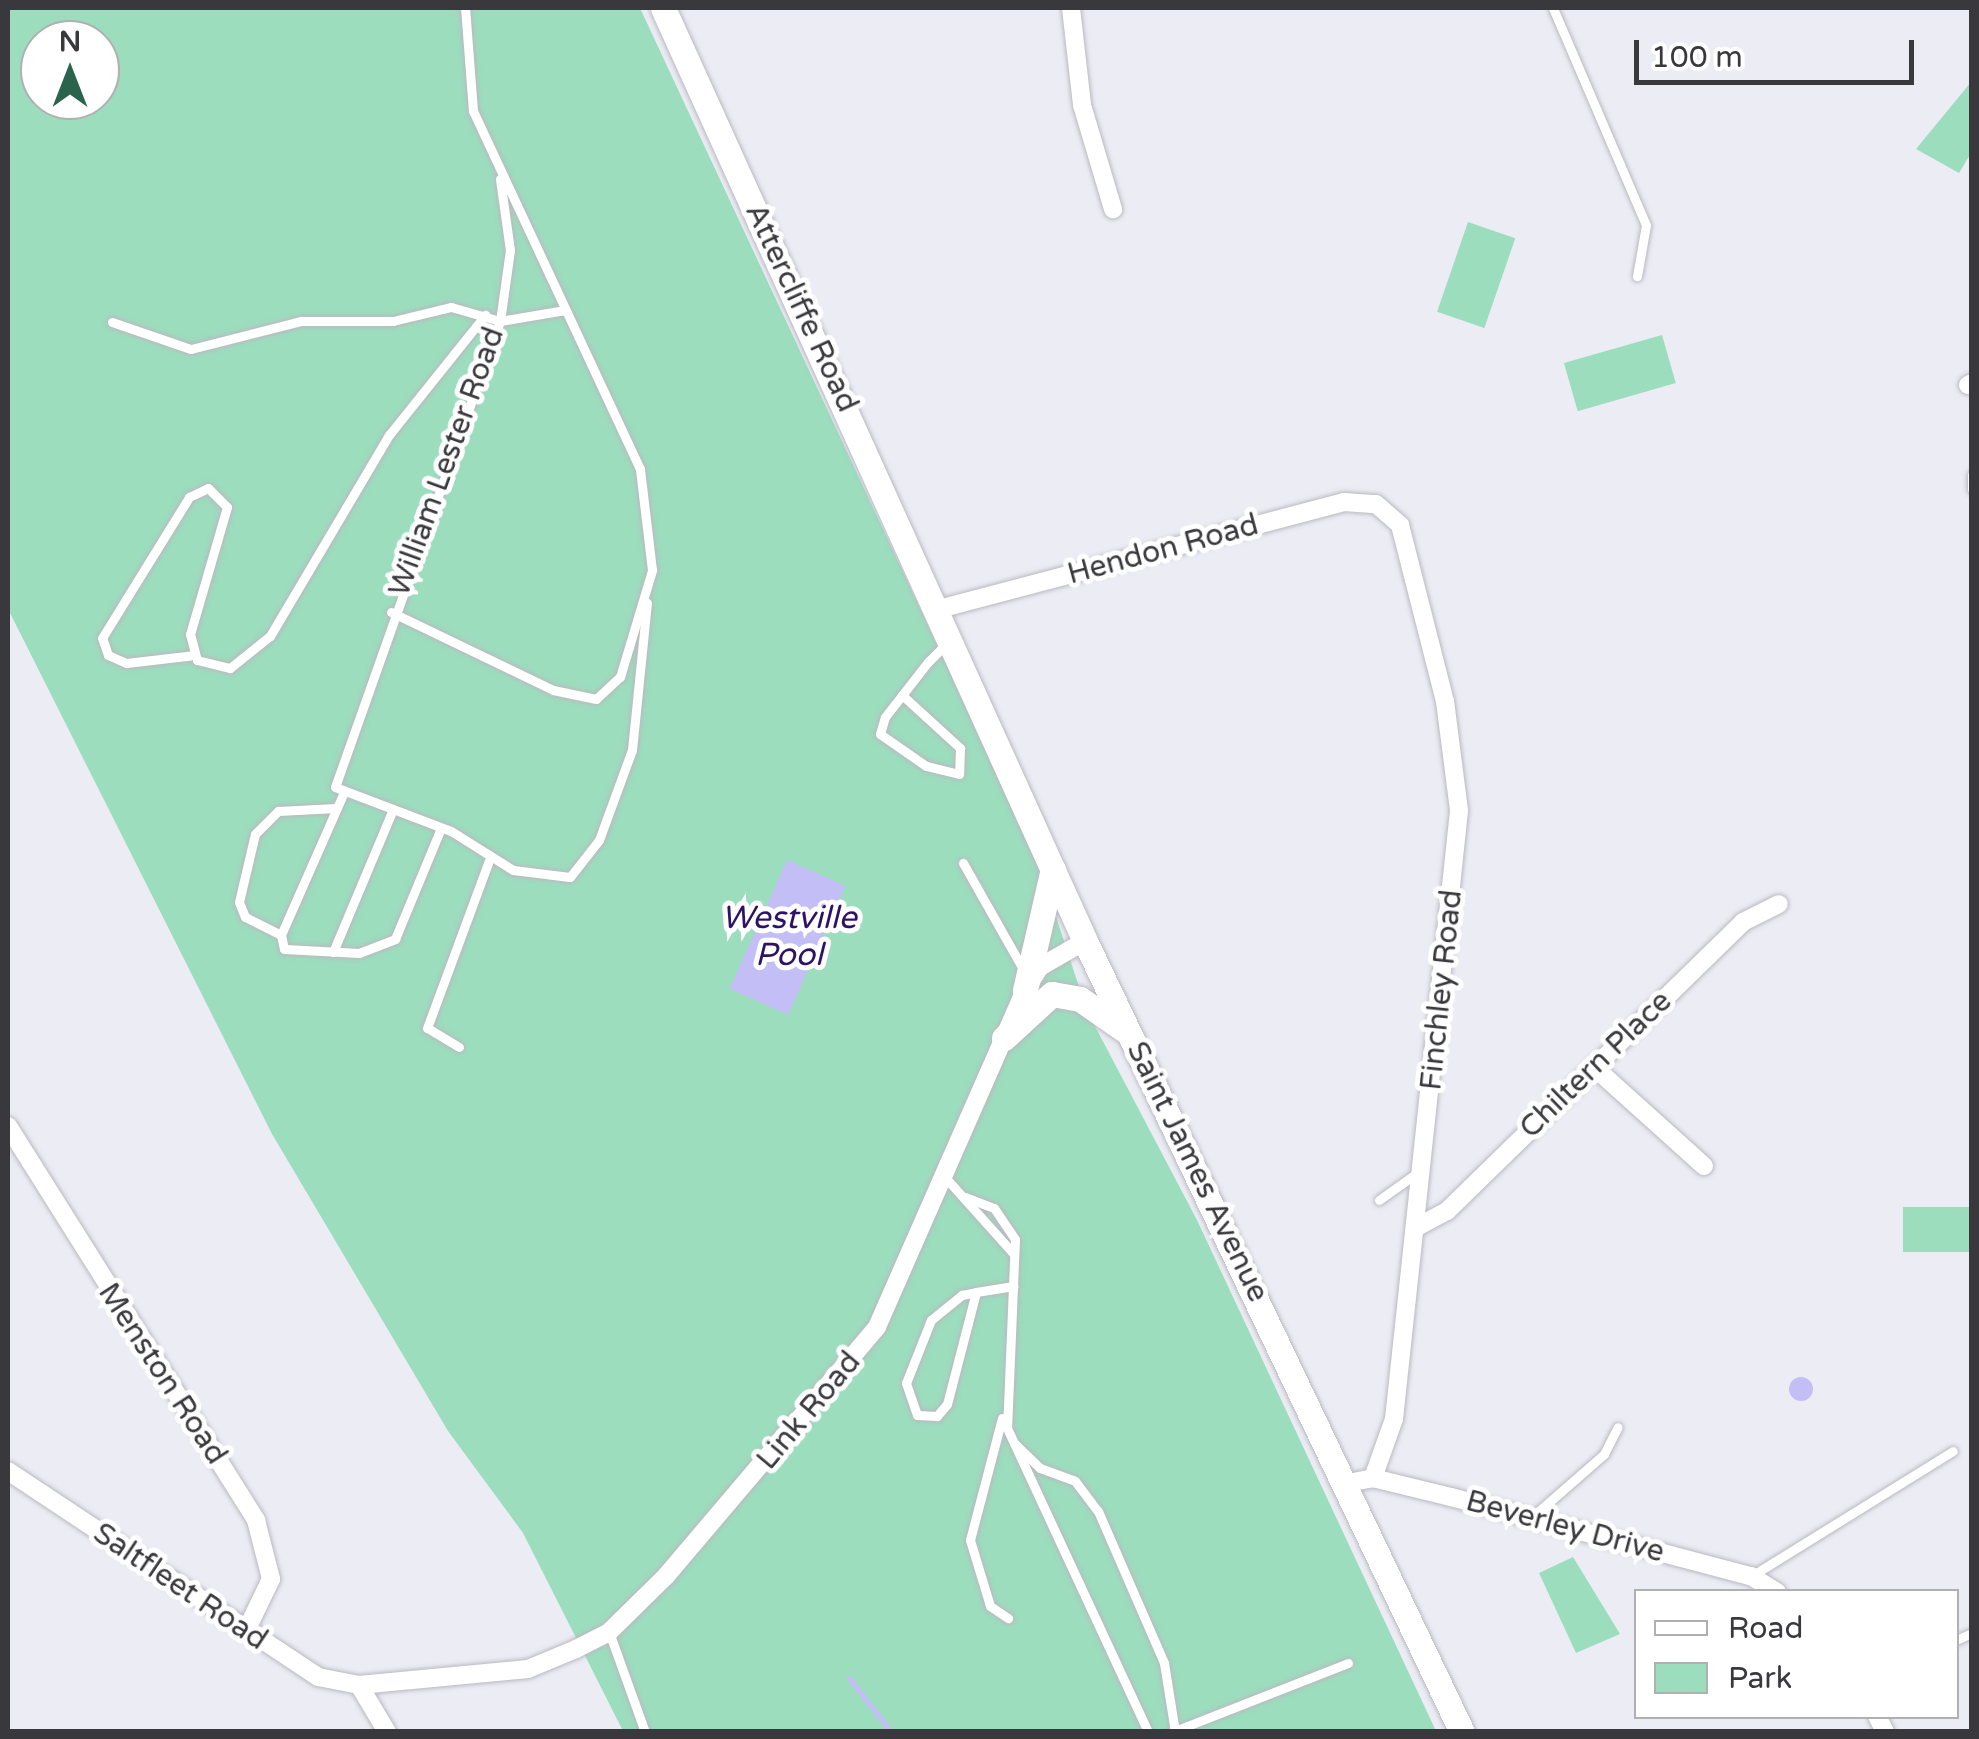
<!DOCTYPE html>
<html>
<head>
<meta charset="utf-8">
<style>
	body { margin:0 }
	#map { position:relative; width:1979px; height:1739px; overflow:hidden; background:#ececf4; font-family:"Varela Round",sans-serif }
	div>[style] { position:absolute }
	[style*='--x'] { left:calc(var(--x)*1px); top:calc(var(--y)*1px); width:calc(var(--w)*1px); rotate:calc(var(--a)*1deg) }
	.green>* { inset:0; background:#9cddbe; transform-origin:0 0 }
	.water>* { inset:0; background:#c4bef7; transform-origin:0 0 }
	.round { border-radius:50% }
	.stream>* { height:5px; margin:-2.5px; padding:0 2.5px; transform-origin:2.5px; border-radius:2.5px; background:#c4bef7 }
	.roads { filter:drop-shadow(0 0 2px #bab9c1) drop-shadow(0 0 2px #bab9c1) }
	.lane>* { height:9px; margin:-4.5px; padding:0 4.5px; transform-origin:4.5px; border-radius:4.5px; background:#fff }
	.street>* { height:18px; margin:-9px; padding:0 9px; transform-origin:9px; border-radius:9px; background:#fff }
	.secondary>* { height:25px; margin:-12.5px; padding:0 12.5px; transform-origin:12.5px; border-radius:12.5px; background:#fff }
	span { translate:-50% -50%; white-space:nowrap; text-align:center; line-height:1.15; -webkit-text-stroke:10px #fff; paint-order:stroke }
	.street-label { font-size:30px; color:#39383c }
	.water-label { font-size:32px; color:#2d1364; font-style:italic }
	.frame { position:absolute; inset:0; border:10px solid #39383c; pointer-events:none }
	.legend { position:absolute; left:1634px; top:1589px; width:325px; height:130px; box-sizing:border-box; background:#fff; border:2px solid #b0afb1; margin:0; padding:12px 18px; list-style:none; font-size:30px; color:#39383c }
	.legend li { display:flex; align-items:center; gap:20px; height:50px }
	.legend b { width:50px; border:2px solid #b0afb1 }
	.north { position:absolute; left:20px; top:20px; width:100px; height:100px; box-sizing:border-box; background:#fff; border:2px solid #b0afb1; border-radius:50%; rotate:0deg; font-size:28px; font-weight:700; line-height:40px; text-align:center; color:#39383c }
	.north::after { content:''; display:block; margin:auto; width:35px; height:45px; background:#2b644c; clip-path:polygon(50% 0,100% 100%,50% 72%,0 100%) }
	.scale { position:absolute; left:1634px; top:40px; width:280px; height:45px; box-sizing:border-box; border:5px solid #39383c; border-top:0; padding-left:12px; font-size:30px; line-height:35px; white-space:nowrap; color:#39383c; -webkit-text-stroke:8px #fff; paint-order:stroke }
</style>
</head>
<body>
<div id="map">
	<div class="green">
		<i style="clip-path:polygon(evenodd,8px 8px,640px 8px,1037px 859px,1087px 1011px,1197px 1220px,1436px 1731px,623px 1731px,523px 1533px,448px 1431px,272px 1134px,8px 609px,8px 8px,40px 40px,100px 40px,100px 100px,40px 100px,40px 40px)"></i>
		<i style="clip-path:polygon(1971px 82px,1971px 153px,1959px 173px,1916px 149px)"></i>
		<i style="left:1468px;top:222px;width:50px;height:95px;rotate:19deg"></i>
		<i style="left:1662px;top:335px;width:50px;height:102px;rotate:74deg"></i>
		<i style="left:1971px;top:1207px;width:45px;height:68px;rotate:90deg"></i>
		<i style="clip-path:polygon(1573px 1557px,1620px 1634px,1576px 1653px,1539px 1573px)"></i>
	</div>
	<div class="water">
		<i style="left:787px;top:860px;width:64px;height:141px;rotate:24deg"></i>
		<i class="round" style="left:1789px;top:1377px;width:24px;height:24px"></i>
	</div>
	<div class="stream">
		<i style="--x:849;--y:1678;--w:68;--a:52.1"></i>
	</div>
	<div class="roads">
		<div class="lane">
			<i style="--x:1553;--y:8;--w:236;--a:66.8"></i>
			<i style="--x:1646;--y:225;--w:52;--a:100"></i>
			<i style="--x:500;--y:179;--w:72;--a:82"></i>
			<i style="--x:510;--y:250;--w:72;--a:98"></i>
			<i style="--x:500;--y:321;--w:494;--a:109.5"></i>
			<i style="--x:335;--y:787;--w:124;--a:20.8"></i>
			<i style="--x:451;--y:831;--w:73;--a:32.2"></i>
			<i style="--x:513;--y:870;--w:57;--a:7"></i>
			<i style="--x:570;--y:877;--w:47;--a:-51.9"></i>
			<i style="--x:599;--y:840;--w:96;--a:-69.9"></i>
			<i style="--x:632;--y:750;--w:148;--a:-84.2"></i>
			<i style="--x:112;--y:322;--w:83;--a:18.9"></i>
			<i style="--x:191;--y:349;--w:114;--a:-14.3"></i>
			<i style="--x:301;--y:321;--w:92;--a:0"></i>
			<i style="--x:393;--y:321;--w:60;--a:-13.6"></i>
			<i style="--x:451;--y:307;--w:51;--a:15.9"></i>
			<i style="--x:500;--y:321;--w:66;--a:-9.6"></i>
			<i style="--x:1972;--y:475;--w:14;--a:90"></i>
			<i style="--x:391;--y:612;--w:180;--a:25.7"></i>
			<i style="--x:553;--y:690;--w:44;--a:11.8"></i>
			<i style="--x:596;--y:699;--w:33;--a:-43"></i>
			<i style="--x:620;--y:677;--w:112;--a:-73.3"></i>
			<i style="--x:652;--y:570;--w:102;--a:-96.8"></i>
			<i style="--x:640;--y:469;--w:395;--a:-115"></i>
			<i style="--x:473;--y:111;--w:103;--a:-94.4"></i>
			<i style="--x:195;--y:655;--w:69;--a:173.4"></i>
			<i style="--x:126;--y:663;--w:20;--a:-156"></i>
			<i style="--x:108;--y:655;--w:18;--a:-109"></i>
			<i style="--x:102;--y:638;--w:166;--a:-58.3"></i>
			<i style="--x:189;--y:497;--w:21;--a:-25"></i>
			<i style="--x:208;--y:488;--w:27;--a:45"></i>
			<i style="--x:227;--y:507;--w:132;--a:106.2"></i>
			<i style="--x:190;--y:634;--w:27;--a:75"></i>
			<i style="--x:197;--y:660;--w:34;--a:14"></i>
			<i style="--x:230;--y:668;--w:51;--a:-38.7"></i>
			<i style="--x:270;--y:636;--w:234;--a:-59.4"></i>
			<i style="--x:389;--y:435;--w:154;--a:-51.3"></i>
			<i style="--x:902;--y:695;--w:79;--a:42.4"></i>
			<i style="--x:960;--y:748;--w:26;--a:92"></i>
			<i style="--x:959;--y:774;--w:34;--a:-166"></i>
			<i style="--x:926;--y:766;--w:56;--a:-145.2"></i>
			<i style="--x:880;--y:734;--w:18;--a:-74"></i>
			<i style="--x:885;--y:717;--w:70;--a:-52"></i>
			<i style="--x:928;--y:662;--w:28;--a:-45"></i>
			<i style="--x:344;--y:792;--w:156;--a:113.8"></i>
			<i style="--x:281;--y:935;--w:14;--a:78"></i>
			<i style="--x:284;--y:949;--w:75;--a:3.1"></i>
			<i style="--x:359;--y:953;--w:39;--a:-21"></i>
			<i style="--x:395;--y:939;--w:120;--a:-67.5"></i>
			<i style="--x:963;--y:863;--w:122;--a:60.5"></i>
			<i style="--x:281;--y:935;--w:40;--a:-153.4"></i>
			<i style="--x:245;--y:917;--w:16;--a:-112"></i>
			<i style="--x:239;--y:902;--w:70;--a:-76.8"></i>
			<i style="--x:255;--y:834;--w:33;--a:-45"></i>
			<i style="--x:278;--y:811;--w:58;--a:-3"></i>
			<i style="--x:333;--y:952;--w:155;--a:-67.2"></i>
			<i style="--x:459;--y:1047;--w:37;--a:-149"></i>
			<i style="--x:427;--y:1028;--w:179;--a:-69.7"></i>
			<i style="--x:944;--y:1176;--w:105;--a:48.1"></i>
			<i style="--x:965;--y:1197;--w:31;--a:21"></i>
			<i style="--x:994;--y:1208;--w:37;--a:56"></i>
			<i style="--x:1015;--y:1239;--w:189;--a:92.4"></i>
			<i style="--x:1007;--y:1428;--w:335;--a:65.1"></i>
			<i style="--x:1379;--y:1200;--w:52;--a:-35.5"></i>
			<i style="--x:976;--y:1292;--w:116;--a:104.5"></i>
			<i style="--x:947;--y:1404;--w:16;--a:130"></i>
			<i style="--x:937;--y:1416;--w:20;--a:-177"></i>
			<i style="--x:917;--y:1415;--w:34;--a:-109"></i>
			<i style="--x:906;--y:1383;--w:68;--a:-68.4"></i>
			<i style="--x:931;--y:1320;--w:40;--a:-39"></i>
			<i style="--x:962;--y:1295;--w:14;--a:-12"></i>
			<i style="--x:976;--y:1292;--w:38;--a:-9"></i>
			<i style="--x:1002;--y:1418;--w:126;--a:104.7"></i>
			<i style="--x:970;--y:1540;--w:69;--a:73.1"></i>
			<i style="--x:990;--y:1606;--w:22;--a:34"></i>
			<i style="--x:1014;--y:1443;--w:36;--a:44"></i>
			<i style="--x:1040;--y:1468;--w:37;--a:20"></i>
			<i style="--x:1075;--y:1481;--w:38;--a:53"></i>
			<i style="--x:1098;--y:1511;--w:166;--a:66.5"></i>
			<i style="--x:1164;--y:1663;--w:70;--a:80.9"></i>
			<i style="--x:1532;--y:1517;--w:96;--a:-41.2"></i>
			<i style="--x:1604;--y:1454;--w:30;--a:-63"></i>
			<i style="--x:1753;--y:1575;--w:235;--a:-31.8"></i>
			<i style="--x:609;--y:1632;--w:106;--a:70.2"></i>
			<i style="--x:1956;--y:1640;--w:17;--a:-24"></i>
			<i style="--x:1172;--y:1732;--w:189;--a:-21.4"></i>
		</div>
		<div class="street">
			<i style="--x:1071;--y:8;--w:98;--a:83.5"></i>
			<i style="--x:1082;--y:105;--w:109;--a:73.4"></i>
			<i style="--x:1968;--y:385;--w:4;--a:-27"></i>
			<i style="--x:939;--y:609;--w:419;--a:-14.8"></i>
			<i style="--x:1344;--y:502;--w:32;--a:4"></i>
			<i style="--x:1376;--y:504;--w:32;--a:41"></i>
			<i style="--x:1400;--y:525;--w:182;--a:75.7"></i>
			<i style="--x:1445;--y:701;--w:111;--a:82.7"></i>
			<i style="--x:1459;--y:811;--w:611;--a:96.1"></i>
			<i style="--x:1394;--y:1419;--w:63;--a:109.6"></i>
			<i style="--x:1594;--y:1067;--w:148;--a:42"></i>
			<i style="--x:8;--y:1126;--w:466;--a:57.8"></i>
			<i style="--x:256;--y:1520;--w:61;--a:75.7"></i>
			<i style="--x:271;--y:1579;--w:58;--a:115.7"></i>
			<i style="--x:1415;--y:1228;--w:36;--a:-28"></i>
			<i style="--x:1447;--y:1211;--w:414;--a:-44.3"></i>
			<i style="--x:1743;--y:922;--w:40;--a:-26.6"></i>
			<i style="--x:8;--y:1471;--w:372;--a:33.6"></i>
			<i style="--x:318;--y:1677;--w:42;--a:11"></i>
			<i style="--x:359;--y:1685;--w:170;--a:-5.4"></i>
			<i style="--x:528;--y:1669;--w:52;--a:-22.6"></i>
			<i style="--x:576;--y:1649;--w:37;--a:-27"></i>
			<i style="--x:609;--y:1632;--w:80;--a:-44.5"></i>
			<i style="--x:666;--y:1576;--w:326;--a:-49.7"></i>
			<i style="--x:877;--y:1327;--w:368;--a:-66.3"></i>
			<i style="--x:1025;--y:990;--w:27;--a:-57"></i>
			<i style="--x:1040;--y:967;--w:52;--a:-30"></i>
			<i style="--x:1348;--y:1483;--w:25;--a:-11"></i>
			<i style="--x:1373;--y:1478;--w:80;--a:13.7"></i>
			<i style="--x:1451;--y:1497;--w:310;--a:14.8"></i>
			<i style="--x:1751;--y:1576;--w:31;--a:32"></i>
			<i style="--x:359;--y:1685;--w:55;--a:59.2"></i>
			<i style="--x:1877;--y:1716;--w:18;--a:63"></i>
		</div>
		<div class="secondary">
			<i style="--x:663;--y:8;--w:1024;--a:65.66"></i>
			<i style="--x:1085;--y:941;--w:876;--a:64.52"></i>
			<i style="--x:1025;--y:990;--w:124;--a:-77"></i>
			<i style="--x:1004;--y:1038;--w:65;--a:-42.5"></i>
			<i style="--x:1052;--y:994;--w:28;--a:10"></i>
			<i style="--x:1080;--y:999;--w:56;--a:34.8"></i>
		</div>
	</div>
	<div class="street-label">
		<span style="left:801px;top:308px;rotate:65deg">Attercliffe Road</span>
		<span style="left:447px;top:462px;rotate:-70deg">William Lester Road</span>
		<span style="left:1163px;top:550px;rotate:-15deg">Hendon Road</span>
		<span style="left:1442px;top:990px;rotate:-84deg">Finchley Road</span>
		<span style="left:1596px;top:1065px;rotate:-44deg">Chiltern Place</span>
		<span style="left:1197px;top:1172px;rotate:64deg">Saint James Avenue</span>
		<span style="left:162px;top:1374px;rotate:57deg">Menston Road</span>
		<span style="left:809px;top:1411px;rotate:-50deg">Link Road</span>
		<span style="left:1565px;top:1527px;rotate:15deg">Beverley Drive</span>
		<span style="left:180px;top:1587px;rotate:34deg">Saltfleet Road</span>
	</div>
	<div class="water-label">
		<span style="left:789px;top:937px">Westville<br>Pool</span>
	</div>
	<div class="frame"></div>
	<ul class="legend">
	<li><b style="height:12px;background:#fff"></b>Road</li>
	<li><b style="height:28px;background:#9cddbe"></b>Park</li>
	</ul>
	<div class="north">N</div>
	<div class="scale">100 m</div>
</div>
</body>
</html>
